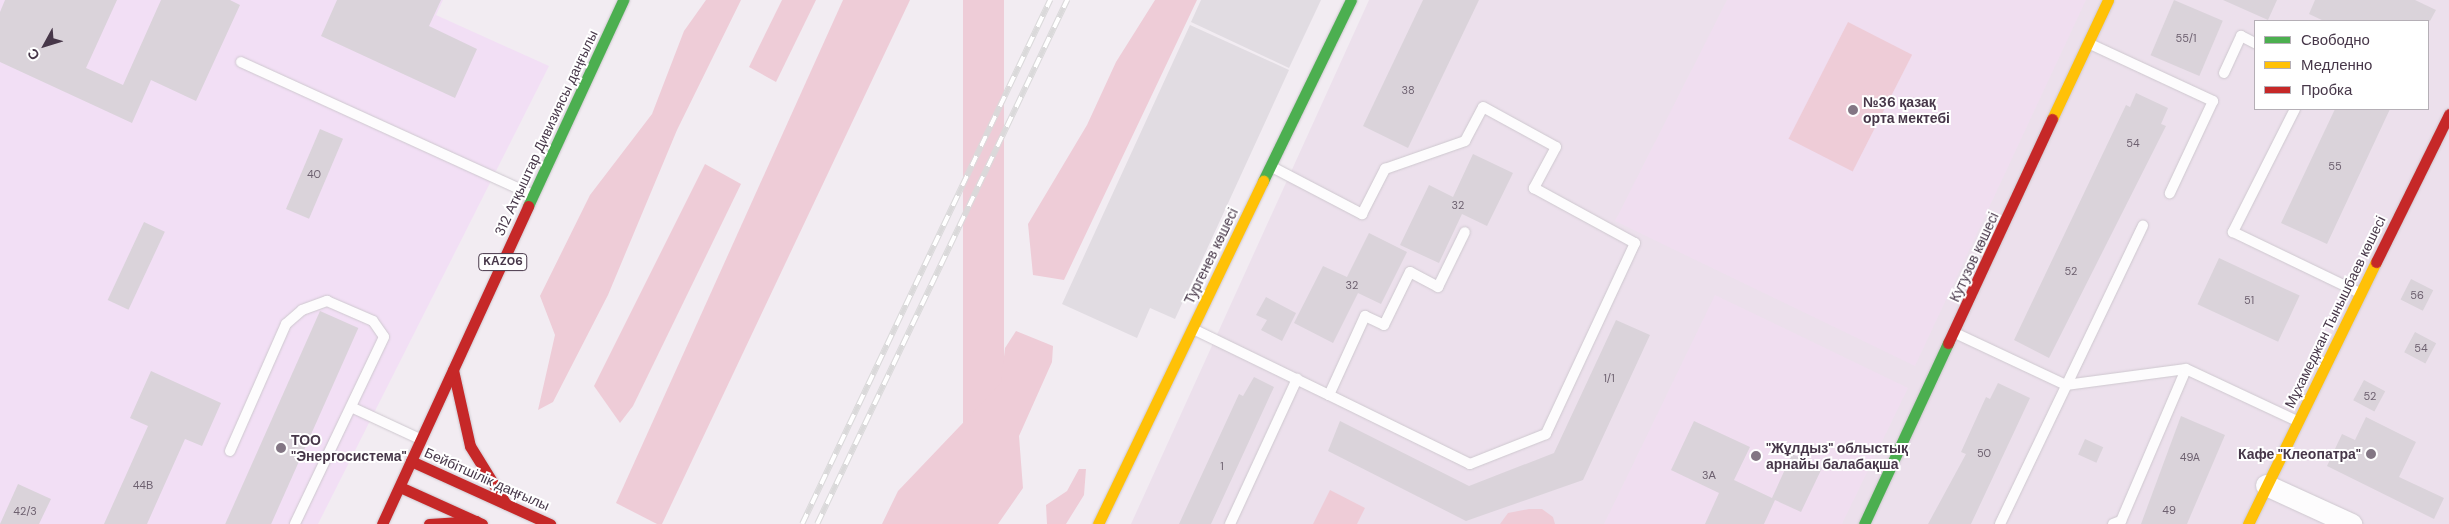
<!DOCTYPE html>
<html>
<head>
<meta charset="utf-8">
<style>
	body { margin:0 }
	#map { position:relative; width:2449px; height:524px; overflow:hidden; background:#f2ecf2; font-family:"DM Sans",sans-serif }
	div>[style] { position:absolute }
	[style*='--x'] { left:calc(var(--x)*1px); top:calc(var(--y)*1px); width:calc(var(--w)*1px); rotate:calc(var(--a)*1deg) }
	.residential>* { inset:0; background:#ece0ec }
	.commercial>* { inset:0; background:#f2dff5 }
	.education>* { inset:0; background:#f0def0 }
	.green>* { inset:0; background:#eeccd7; transform-origin:0 0 }
	.parking>* { inset:0; background:#e1dce2 }
	.building>* { inset:0; background:#dad3da; transform-origin:0 0 }
	.roads { filter:drop-shadow(0 0 1px #cec8cf) drop-shadow(0 0 1px #cec8cf) }
	.lane>* { height:10px; margin:-5px; padding:0 5px; transform-origin:5px; border-radius:5px; background:#fdfcfd }
	.street>* { height:21px; margin:-10.5px; padding:0 10.5px; transform-origin:10.5px; border-radius:10.5px; background:#fdfcfd }
	.fast>* { height:11px; margin:-5.5px; padding:0 5.5px; transform-origin:5.5px; border-radius:5.5px; background:#4caf50 }
	.slow>* { height:11px; margin:-5.5px; padding:0 5.5px; transform-origin:5.5px; border-radius:5.5px; background:#ffc107 }
	.jam>* { height:11px; margin:-5.5px; padding:0 5.5px; transform-origin:5.5px; border-radius:5.5px; background:#c62828 }
	.rail>* { height:5.5px; margin-top:-2.75px; transform-origin:0; background:repeating-linear-gradient(90deg,#fff 0 11px,#dad9da 0 22px); box-sizing:border-box; border-block:1px solid #dad9da }
	.dots>* { width:14px; height:14px; translate:-50% -50%; box-sizing:border-box; border:2px solid #fff; border-radius:50% }
	span { translate:-50% -50%; white-space:nowrap; text-align:center; line-height:1.15; -webkit-text-stroke:4px #fff; paint-order:stroke }
	.number-label { font-size:11px; color:#6d606f }
	.number-label span { -webkit-text-stroke-width:0 }
	.shield-label span { padding:1px 4px; background:#fff; border:1px solid; border-radius:4px; -webkit-text-stroke-width:0 }
	.shield-label { font-size:12px; color:#473749; font-weight:700 }
	.poi-label { font-size:14px; color:#473749; font-weight:700 }
	.left { translate:0 -50%; text-align:left }
	.right { translate:-100% -50%; text-align:right }
	.street-label { font-size:14px; color:#473749 }
	.legend { position:absolute; left:2254px; top:20px; width:175px; height:90px; box-sizing:border-box; background:#fff; border:1px solid #b5afb6; margin:0; padding:6px 9px; list-style:none; font-size:15px; color:#473749 }
	.legend li { display:flex; align-items:center; gap:10px; height:25px }
	.legend b { width:25px; border:1px solid #b5afb6 }
	.north { position:absolute; left:20px; top:20px; width:50px; height:50px; -webkit-text-stroke:4px #fff; paint-order:stroke; rotate:231deg; font-size:14px; font-weight:700; line-height:20px; text-align:center; color:#473749 }
	.north::after { content:''; display:block; margin:auto; width:18px; height:22px; background:#473749; clip-path:polygon(50% 0,100% 100%,50% 72%,0 100%) }
</style>
</head>
<body>
<div id="map">
	<div class="residential">
		<i style="clip-path:polygon(evenodd,1369px 0,2449px 0,2449px 524px,1131px 524px,1369px 0,2255px 21px,2428px 21px,2428px 109px,2255px 109px,2255px 21px)"></i>
	</div>
	<div class="commercial">
		<i style="clip-path:polygon(0 0,443px 0,436px 15px,549px 66px,318px 524px,0 524px)"></i>
	</div>
	<div class="education">
		<i style="clip-path:polygon(1727px 0,2086px 0,1915px 366px,1615px 221px)"></i>
		<i style="clip-path:polygon(1715px 295px,1908px 388px,1842px 524px,1604px 524px)"></i>
	</div>
	<div class="green">
		<i style="clip-path:polygon(706px 0,741px 0,677px 130px,608px 295px,553px 402px,538px 410px,555px 335px,540px 296px,590px 195px,652px 114px,684px 31px)"></i>
		<i style="clip-path:polygon(782px 0,816px 0,776px 82px,749px 67px)"></i>
		<i style="clip-path:polygon(843px 0,910px 0,662px 524px,657px 524px,616px 503px)"></i>
		<i style="left:963px;top:0;width:41px;height:515px"></i>
		<i style="clip-path:polygon(1155px 0,1197px 0,1064px 280px,1033px 275px,1028px 224px,1087px 125px,1116px 62px)"></i>
		<i style="left:1848px;top:22px;width:72px;height:131px;rotate:27deg"></i>
		<i style="clip-path:polygon(705px 164px,741px 184px,633px 406px,620px 423px,594px 386px)"></i>
		<i style="clip-path:polygon(1016px 331px,1053px 346px,1052px 362px,1019px 436px,1023px 488px,998px 524px,882px 524px,898px 491px,1001px 383px,1005px 348px)"></i>
		<i style="clip-path:polygon(1079px 469px,1086px 469px,1084px 495px,1066px 524px,1047px 524px,1046px 505px,1067px 491px)"></i>
		<i style="clip-path:polygon(1330px 490px,1365px 508px,1357px 524px,1313px 524px)"></i>
		<i style="clip-path:polygon(1529px 509px,1542px 509px,1553px 517px,1555px 524px,1500px 524px,1508px 513px)"></i>
	</div>
	<div class="parking">
		<i style="clip-path:polygon(1201px 0,1321px 0,1289px 68px,1191px 22px)"></i>
		<i style="clip-path:polygon(1190px 25px,1289px 70px,1175px 319px,1150px 308px,1137px 338px,1062px 304px)"></i>
	</div>
	<div class="building">
		<i style="clip-path:polygon(5px 0,117px 0,86px 68px,123px 85px,161px 0,230px 0,240px 5px,196px 101px,151px 80px,132px 123px,0 62px,0 12px)"></i>
		<i style="clip-path:polygon(337px 0,441px 0,429px 26px,477px 49px,455px 98px,321px 36px)"></i>
		<i style="clip-path:polygon(1423px 0,1479px 0,1408px 148px,1363px 126px)"></i>
		<i style="left:2174px;top:0;width:53px;height:60px;rotate:23deg"></i>
		<i style="clip-path:polygon(2223px 0,2277px 0,2268px 20px)"></i>
		<i style="clip-path:polygon(2315px 0,2415px 0,2436px 10px,2430px 21px,2324px 21px,2309px 14px)"></i>
		<i style="clip-path:polygon(2136px 93px,2168px 108px,2161px 124px,2166px 126px,2049px 358px,2014px 340px,2126px 105px,2130px 107px)"></i>
		<i style="clip-path:polygon(2335px 109px,2390px 109px,2327px 244px,2281px 223px)"></i>
		<i style="left:320px;top:129px;width:25px;height:87px;rotate:23deg"></i>
		<i style="clip-path:polygon(1473px 154px,1513px 173px,1487px 226px,1462px 214px,1439px 263px,1400px 245px,1429px 185px,1453px 197px)"></i>
		<i style="left:144px;top:222px;width:23px;height:86px;rotate:25deg"></i>
		<i style="clip-path:polygon(1369px 233px,1407px 252px,1381px 304px,1358px 293px,1333px 343px,1294px 323px,1323px 266px,1347px 277px)"></i>
		<i style="left:2219px;top:258px;width:89px;height:51px;rotate:25deg"></i>
		<i style="left:2411px;top:279px;width:25px;height:23px;rotate:27deg"></i>
		<i style="clip-path:polygon(1266px 297px,1296px 313px,1282px 341px,1261px 330px,1267px 320px,1256px 315px)"></i>
		<i style="left:320px;top:311px;width:42px;height:235px;rotate:24deg"></i>
		<i style="clip-path:polygon(1616px 320px,1650px 335px,1583px 480px,1466px 521px,1328px 451px,1340px 421px,1469px 486px,1554px 453px)"></i>
		<i style="left:2415px;top:332px;width:24px;height:23px;rotate:28deg"></i>
		<i style="clip-path:polygon(151px 371px,221px 403px,202px 446px,185px 439px,147px 524px,104px 524px,148px 426px,130px 418px)"></i>
		<i style="clip-path:polygon(1254px 377px,1274px 387px,1211px 524px,1179px 524px,1239px 394px,1243px 396px)"></i>
		<i style="left:2364px;top:380px;width:24px;height:23px;rotate:28deg"></i>
		<i style="clip-path:polygon(1998px 383px,2030px 398px,1971px 524px,1928px 524px,1966px 454px,1961px 452px,1986px 397px,1990px 399px)"></i>
		<i style="clip-path:polygon(2181px 416px,2225px 435px,2187px 524px,2141px 524px)"></i>
		<i style="clip-path:polygon(2366px 417px,2416px 442px,2399px 477px,2444px 498px,2434px 519px,2327px 466px,2342px 434px,2355px 440px)"></i>
		<i style="clip-path:polygon(1694px 421px,1750px 447px,1734px 480px,1772px 498px,1792px 454px,1822px 468px,1801px 512px,1775px 500px,1764px 524px,1705px 524px,1719px 493px,1671px 470px)"></i>
		<i style="left:2085px;top:439px;width:20px;height:17px;rotate:24deg"></i>
		<i style="clip-path:polygon(18px 484px,51px 499px,39px 524px,0 524px)"></i>
	</div>
	<div class="roads">
		<div class="lane">
			<i style="--x:2088;--y:43;--w:138;--a:24.9"></i>
			<i style="--x:2213;--y:101;--w:102;--a:115.1"></i>
			<i style="--x:241;--y:62;--w:319;--a:24.5"></i>
			<i style="--x:2224;--y:73;--w:41;--a:-65.3"></i>
			<i style="--x:2241;--y:36;--w:16;--a:27"></i>
			<i style="--x:2295;--y:109;--w:138;--a:116.8"></i>
			<i style="--x:2233;--y:232;--w:141;--a:25.7"></i>
			<i style="--x:1272;--y:167;--w:102;--a:27.6"></i>
			<i style="--x:1362;--y:214;--w:51;--a:-62.9"></i>
			<i style="--x:1385;--y:169;--w:85;--a:-19.3"></i>
			<i style="--x:1465;--y:141;--w:38;--a:-62"></i>
			<i style="--x:1483;--y:107;--w:83;--a:28.7"></i>
			<i style="--x:1556;--y:147;--w:47;--a:118.2"></i>
			<i style="--x:1534;--y:188;--w:115;--a:28.6"></i>
			<i style="--x:1635;--y:243;--w:211;--a:115"></i>
			<i style="--x:1546;--y:434;--w:82;--a:158.5"></i>
			<i style="--x:1470;--y:464;--w:157;--a:-153.9"></i>
			<i style="--x:1193;--y:329;--w:151;--a:25.9"></i>
			<i style="--x:1329;--y:395;--w:87;--a:-65.5"></i>
			<i style="--x:1365;--y:316;--w:21;--a:25"></i>
			<i style="--x:1384;--y:325;--w:59;--a:-63.9"></i>
			<i style="--x:1410;--y:272;--w:32;--a:28"></i>
			<i style="--x:1438;--y:287;--w:61;--a:-63.9"></i>
			<i style="--x:1955;--y:333;--w:123;--a:25.1"></i>
			<i style="--x:2066;--y:385;--w:121;--a:-7.6"></i>
			<i style="--x:351;--y:407;--w:76;--a:24.9"></i>
			<i style="--x:230;--y:451;--w:139;--a:-66.2"></i>
			<i style="--x:286;--y:324;--w:21;--a:-41"></i>
			<i style="--x:302;--y:310;--w:27;--a:-20"></i>
			<i style="--x:327;--y:301;--w:50;--a:23.5"></i>
			<i style="--x:373;--y:321;--w:19;--a:55"></i>
			<i style="--x:384;--y:337;--w:207;--a:115.5"></i>
			<i style="--x:1230;--y:524;--w:160;--a:-65.2"></i>
			<i style="--x:2000;--y:524;--w:331;--a:-64.4"></i>
			<i style="--x:2113;--y:524;--w:9;--a:-21"></i>
			<i style="--x:2121;--y:521;--w:165;--a:-66.8"></i>
			<i style="--x:2186;--y:369;--w:123;--a:25.1"></i>
		</div>
		<div class="street">
			<i style="--x:2266;--y:485;--w:94;--a:24.6"></i>
		</div>
		<div class="fast">
			<i style="--x:1263;--y:181;--w:201;--a:-64.1"></i>
			<i style="--x:528;--y:206;--w:227;--a:-65.2"></i>
			<i style="--x:1864;--y:524;--w:200;--a:-65.1"></i>
		</div>
		<div class="slow">
			<i style="--x:2052;--y:119;--w:132;--a:-64.8"></i>
			<i style="--x:1098;--y:524;--w:381;--a:-64.3"></i>
			<i style="--x:2248;--y:524;--w:292;--a:-64"></i>
		</div>
		<div class="jam">
			<i style="--x:2376;--y:262;--w:165;--a:-63.7"></i>
			<i style="--x:1948;--y:343;--w:247;--a:-65.1"></i>
			<i style="--x:453;--y:370;--w:78;--a:77.4"></i>
			<i style="--x:470;--y:446;--w:68;--a:58.2"></i>
			<i style="--x:411;--y:461;--w:153;--a:24.4"></i>
			<i style="--x:400;--y:487;--w:90;--a:24.3"></i>
			<i style="--x:382;--y:524;--w:350;--a:-65.3"></i>
			<i style="--x:429;--y:524;--w:47;--a:-3.7"></i>
		</div>
	</div>
	<div class="rail">
		<i style="--x:802;--y:524;--w:580;--a:-64.67"></i>
		<i style="--x:817;--y:524;--w:581;--a:-64.49"></i>
	</div>
	<div class="dots">
		<i style="left:1853px;top:110px;background:#837684"></i>
		<i style="left:281px;top:448px;background:#837684"></i>
		<i style="left:2371px;top:454px;background:#837684"></i>
		<i style="left:1756px;top:456px;background:#837684"></i>
	</div>
	<div class="number-label">
		<span style="left:2186px;top:38px">55/1</span>
		<span style="left:1408px;top:90px">38</span>
		<span style="left:2133px;top:143px">54</span>
		<span style="left:2335px;top:166px">55</span>
		<span style="left:314px;top:174px">40</span>
		<span style="left:1458px;top:205px">32</span>
		<span style="left:2071px;top:271px">52</span>
		<span style="left:1352px;top:285px">32</span>
		<span style="left:2417px;top:295px">56</span>
		<span style="left:2249px;top:300px">51</span>
		<span style="left:2421px;top:348px">54</span>
		<span style="left:1609px;top:378px">1/1</span>
		<span style="left:2370px;top:396px">52</span>
		<span style="left:1984px;top:453px">50</span>
		<span style="left:2190px;top:457px">49A</span>
		<span style="left:1222px;top:466px">1</span>
		<span style="left:1709px;top:475px">3А</span>
		<span style="left:143px;top:485px">44В</span>
		<span style="left:2169px;top:510px">49</span>
		<span style="left:25px;top:511px">42/3</span>
	</div>
	<div class="shield-label">
		<span style="left:503px;top:262px">KАZ06</span>
	</div>
	<div class="poi-label">
		<span class="left" style="left:1863px;top:110px">№36 қазақ<br>орта мектебі</span>
		<span class="left" style="left:291px;top:448px">ТОО<br>"Энергосистема"</span>
		<span class="left" style="left:1766px;top:456px">"Жұлдыз" облыстық<br>арнайы балабақша</span>
		<span class="right" style="left:2361px;top:454px">Кафе "Клеопатра"</span>
	</div>
	<div class="street-label">
		<span style="left:546px;top:133px;rotate:-65deg">312 Атқыштар Дивизиясы даңғылы</span>
		<span style="left:1211px;top:256px;rotate:-64deg">Тургенев көшесі</span>
		<span style="left:1974px;top:257px;rotate:-65deg">Кутузов көшесі</span>
		<span style="left:2335px;top:312px;rotate:-64deg">Мұхамеджан Тынышбаев көшесі</span>
		<span style="left:487px;top:479px;rotate:24deg">Бейбітшілік даңғылы</span>
	</div>
	<ul class="legend">
	<li><b style="height:6px;background:#4caf50"></b>Свободно</li>
	<li><b style="height:6px;background:#ffc107"></b>Медленно</li>
	<li><b style="height:6px;background:#c62828"></b>Пробка</li>
	</ul>
	<div class="north">С</div>
</div>
</body>
</html>
